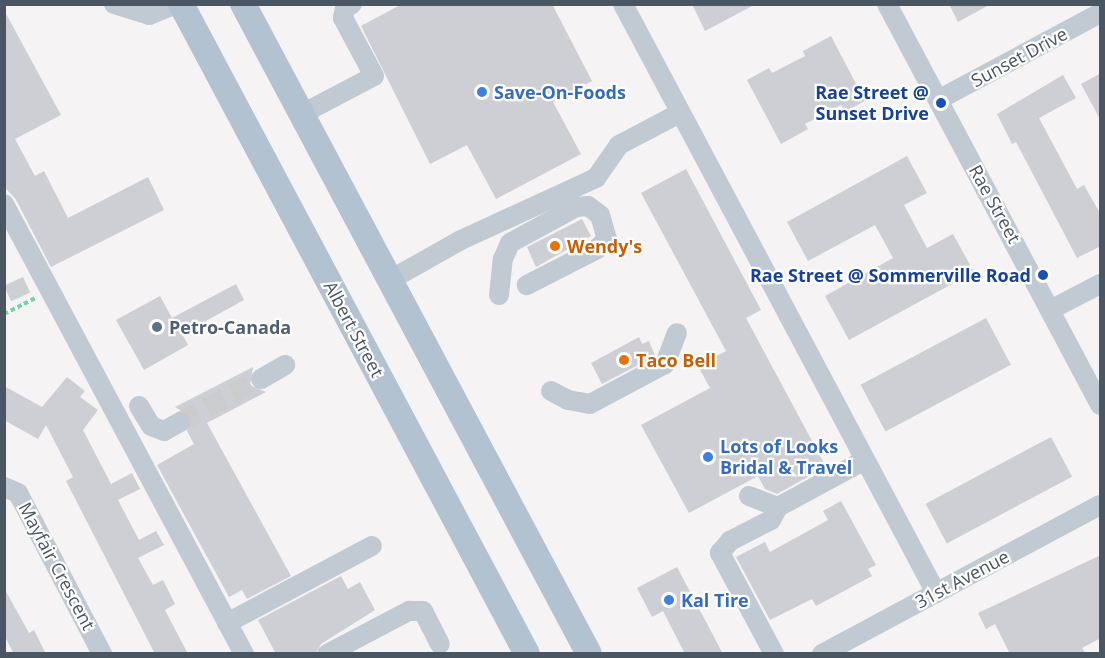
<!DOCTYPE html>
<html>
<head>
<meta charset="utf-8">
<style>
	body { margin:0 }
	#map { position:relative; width:1105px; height:658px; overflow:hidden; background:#f5f3f3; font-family:"Open Sans",sans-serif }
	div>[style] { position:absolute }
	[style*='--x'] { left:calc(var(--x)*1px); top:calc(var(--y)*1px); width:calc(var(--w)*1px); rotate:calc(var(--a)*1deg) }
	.building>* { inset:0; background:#cdcfd5; transform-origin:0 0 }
	.minor-tunnel>* { height:20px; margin-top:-10px; transform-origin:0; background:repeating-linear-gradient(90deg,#caccce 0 20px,transparent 0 30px) }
	.path>* { height:4px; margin-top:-2px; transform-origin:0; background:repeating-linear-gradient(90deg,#7ad0a6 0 4.5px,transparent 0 7.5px) }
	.minor>* { height:20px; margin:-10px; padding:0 10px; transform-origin:10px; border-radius:10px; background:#c1cad2 }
	.major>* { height:26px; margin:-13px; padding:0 13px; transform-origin:13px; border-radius:13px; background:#b3c2d1 }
	.dots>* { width:16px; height:16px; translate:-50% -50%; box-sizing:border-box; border:3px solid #fff; border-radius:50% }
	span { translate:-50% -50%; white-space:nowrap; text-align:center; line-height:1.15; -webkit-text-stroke:4.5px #fff; paint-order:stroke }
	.street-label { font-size:18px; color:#4a5661 }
	.shop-label { font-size:18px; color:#366cbe; font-weight:700 }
	.left { translate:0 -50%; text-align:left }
	.transit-label { font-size:18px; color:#164399; font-weight:700 }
	.right { translate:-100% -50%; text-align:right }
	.food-label { font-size:18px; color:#c56008; font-weight:700 }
	.service-label { font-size:18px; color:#4e5e75; font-weight:700 }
	.frame { position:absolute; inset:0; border:6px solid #4a5661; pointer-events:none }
</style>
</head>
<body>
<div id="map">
	<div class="building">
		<i style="clip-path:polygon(402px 4px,552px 4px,592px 81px,553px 102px,581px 154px,496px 199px,467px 145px,430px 164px,361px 26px)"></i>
		<i style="clip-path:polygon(692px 4px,756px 4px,705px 31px)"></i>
		<i style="clip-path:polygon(949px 4px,991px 4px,958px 22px)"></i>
		<i style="clip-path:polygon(4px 10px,61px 115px,15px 139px,35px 176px,44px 171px,68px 218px,148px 177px,164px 210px,51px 267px,15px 198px,4px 187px)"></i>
		<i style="clip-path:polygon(831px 36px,865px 101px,844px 112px,841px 105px,805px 124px,808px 129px,781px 144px,747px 80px,769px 68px,772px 73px,805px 56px,803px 51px)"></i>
		<i style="clip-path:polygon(1101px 73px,1101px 121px,1081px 84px)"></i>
		<i style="clip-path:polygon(1063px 75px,1076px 98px,1039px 118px,1077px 189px,1084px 185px,1101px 215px,1101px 246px,1077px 258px,1016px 142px,1012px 144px,997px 114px)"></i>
		<i style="clip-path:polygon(907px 156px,927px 193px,904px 205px,927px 248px,953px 234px,974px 272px,849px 340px,825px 296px,893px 258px,875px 225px,808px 261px,787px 222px)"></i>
		<i style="clip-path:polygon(686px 169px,761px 310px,746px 318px,826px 467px,777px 494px,765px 489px,758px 476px,689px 513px,641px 425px,710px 388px,698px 366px,726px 351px,641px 193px)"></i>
		<i style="clip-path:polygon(582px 219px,591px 236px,536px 267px,527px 247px)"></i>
		<i style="left:23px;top:277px;width:17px;height:21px;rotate:65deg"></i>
		<i style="clip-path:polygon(236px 284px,244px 300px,182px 334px,188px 345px,144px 370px,116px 320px,160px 296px,172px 318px)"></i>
		<i style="left:986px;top:318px;width:53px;height:142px;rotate:62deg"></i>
		<i style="clip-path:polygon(639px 337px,642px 344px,649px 341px,655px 356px,602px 384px,591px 363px)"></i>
		<i style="clip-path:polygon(253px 367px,250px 385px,266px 392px,207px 423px,291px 576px,247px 599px,242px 590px,229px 597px,157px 465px,194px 444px,187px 431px,191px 417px,175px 407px)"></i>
		<i style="clip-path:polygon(67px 377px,85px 391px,80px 397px,98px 410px,83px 430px,111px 484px,132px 473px,140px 489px,118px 500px,139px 540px,156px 531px,164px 545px,138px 558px,153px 585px,163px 580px,175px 604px,165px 610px,188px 654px,155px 654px,66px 481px,73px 477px,46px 425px,38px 439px,4px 420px,4px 386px,42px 407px)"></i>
		<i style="left:1051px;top:437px;width:45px;height:142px;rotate:62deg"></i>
		<i style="clip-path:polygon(841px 501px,876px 565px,868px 569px,872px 576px,816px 606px,812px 599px,770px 620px,736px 557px,765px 542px,770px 552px,828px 520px,823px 511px)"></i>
		<i style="clip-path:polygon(1101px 555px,1101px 638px,1082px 648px,1086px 654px,1010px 654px,995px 624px,986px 629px,978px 613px)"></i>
		<i style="clip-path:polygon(677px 567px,723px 654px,685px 654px,663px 611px,652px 617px,637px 588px)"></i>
		<i style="clip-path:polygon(341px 576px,348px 589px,360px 582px,375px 610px,321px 644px,315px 654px,276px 654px,258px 620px)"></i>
		<i style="clip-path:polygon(4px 588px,29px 633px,34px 630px,46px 654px,14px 654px,4px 635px)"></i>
	</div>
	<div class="minor-tunnel">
		<i style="--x:180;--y:422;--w:92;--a:-28"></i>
	</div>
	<div class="path">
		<i style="--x:4;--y:314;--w:36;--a:-27"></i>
	</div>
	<div class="minor">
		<i style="--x:114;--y:4;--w:37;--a:17"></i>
		<i style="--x:149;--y:15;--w:29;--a:-22"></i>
		<i style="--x:623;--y:4;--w:667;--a:62.01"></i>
		<i style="--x:887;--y:4;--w:454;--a:62"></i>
		<i style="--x:938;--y:100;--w:184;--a:-28.2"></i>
		<i style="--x:302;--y:114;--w:81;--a:-27.8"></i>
		<i style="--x:374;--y:76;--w:66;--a:-118.1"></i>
		<i style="--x:343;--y:18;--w:10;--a:-79"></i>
		<i style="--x:345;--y:8;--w:8;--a:-30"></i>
		<i style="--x:4;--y:204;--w:510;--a:61.93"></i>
		<i style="--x:390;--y:280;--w:81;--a:-29.4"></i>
		<i style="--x:461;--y:240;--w:149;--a:-24.7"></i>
		<i style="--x:596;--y:178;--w:40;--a:-55.1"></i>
		<i style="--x:619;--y:145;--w:69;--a:-27.7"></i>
		<i style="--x:499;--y:295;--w:36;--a:-84"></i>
		<i style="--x:503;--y:259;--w:17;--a:-66"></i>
		<i style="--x:510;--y:243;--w:75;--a:-28.6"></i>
		<i style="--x:576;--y:207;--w:12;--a:-5"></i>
		<i style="--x:588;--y:206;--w:15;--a:37"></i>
		<i style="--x:600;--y:215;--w:25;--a:74"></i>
		<i style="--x:607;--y:239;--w:14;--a:135"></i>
		<i style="--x:597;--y:249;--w:79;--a:152.8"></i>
		<i style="--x:1052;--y:309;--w:54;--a:-27.5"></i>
		<i style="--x:261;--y:379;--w:28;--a:-30"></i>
		<i style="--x:551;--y:391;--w:19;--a:28"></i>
		<i style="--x:568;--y:400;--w:22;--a:10"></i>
		<i style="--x:590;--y:404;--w:85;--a:-28.1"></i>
		<i style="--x:665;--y:364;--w:33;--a:-69"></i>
		<i style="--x:139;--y:406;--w:23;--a:59"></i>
		<i style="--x:151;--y:426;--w:14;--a:21"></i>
		<i style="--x:164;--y:431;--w:18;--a:-29"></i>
		<i style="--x:4;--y:487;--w:15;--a:23"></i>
		<i style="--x:18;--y:493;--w:182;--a:62.4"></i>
		<i style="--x:749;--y:496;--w:31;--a:21"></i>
		<i style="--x:778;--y:507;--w:99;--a:-28.4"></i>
		<i style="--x:227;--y:623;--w:164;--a:-28"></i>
		<i style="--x:327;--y:654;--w:93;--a:-27.7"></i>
		<i style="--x:409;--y:611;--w:14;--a:0"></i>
		<i style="--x:423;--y:611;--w:37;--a:63"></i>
		<i style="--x:774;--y:654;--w:115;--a:-118.1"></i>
		<i style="--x:720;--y:553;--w:16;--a:-50"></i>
		<i style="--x:730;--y:541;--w:46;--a:-27.1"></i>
		<i style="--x:771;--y:520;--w:15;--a:-62"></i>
		<i style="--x:822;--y:654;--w:315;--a:-28.2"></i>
	</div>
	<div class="major">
		<i style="--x:181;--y:4;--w:736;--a:61.97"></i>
		<i style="--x:243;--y:4;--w:736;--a:61.97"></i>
	</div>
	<div class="dots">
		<i style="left:482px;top:92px;background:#3f7fe0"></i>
		<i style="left:941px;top:103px;background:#1a4fb4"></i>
		<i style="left:555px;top:246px;background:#e8710a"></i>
		<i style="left:1043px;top:275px;background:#1a4fb4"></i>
		<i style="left:157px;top:327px;background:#5c6f8a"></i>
		<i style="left:624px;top:360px;background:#e8710a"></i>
		<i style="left:708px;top:457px;background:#3f7fe0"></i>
		<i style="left:669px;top:600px;background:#3f7fe0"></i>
	</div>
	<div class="street-label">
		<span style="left:1019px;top:57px;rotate:-28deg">Sunset Drive</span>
		<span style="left:995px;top:204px;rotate:61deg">Rae Street</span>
		<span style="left:354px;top:329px;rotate:62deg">Albert Street</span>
		<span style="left:57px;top:566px;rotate:62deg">Mayfair Crescent</span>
		<span style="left:962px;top:579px;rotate:-28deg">31st Avenue</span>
	</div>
	<div class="shop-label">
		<span class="left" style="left:494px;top:92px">Save-On-Foods</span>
		<span class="left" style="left:720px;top:457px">Lots of Looks<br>Bridal &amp; Travel</span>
		<span class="left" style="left:681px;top:600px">Kal Tire</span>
	</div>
	<div class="transit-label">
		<span class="right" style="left:929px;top:103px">Rae Street @<br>Sunset Drive</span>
		<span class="right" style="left:1031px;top:275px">Rae Street @ Sommerville Road</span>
	</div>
	<div class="food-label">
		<span class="left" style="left:567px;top:246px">Wendy's</span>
		<span class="left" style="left:636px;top:360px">Taco Bell</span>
	</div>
	<div class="service-label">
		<span class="left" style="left:169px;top:327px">Petro-Canada</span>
	</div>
	<div class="frame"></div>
</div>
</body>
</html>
